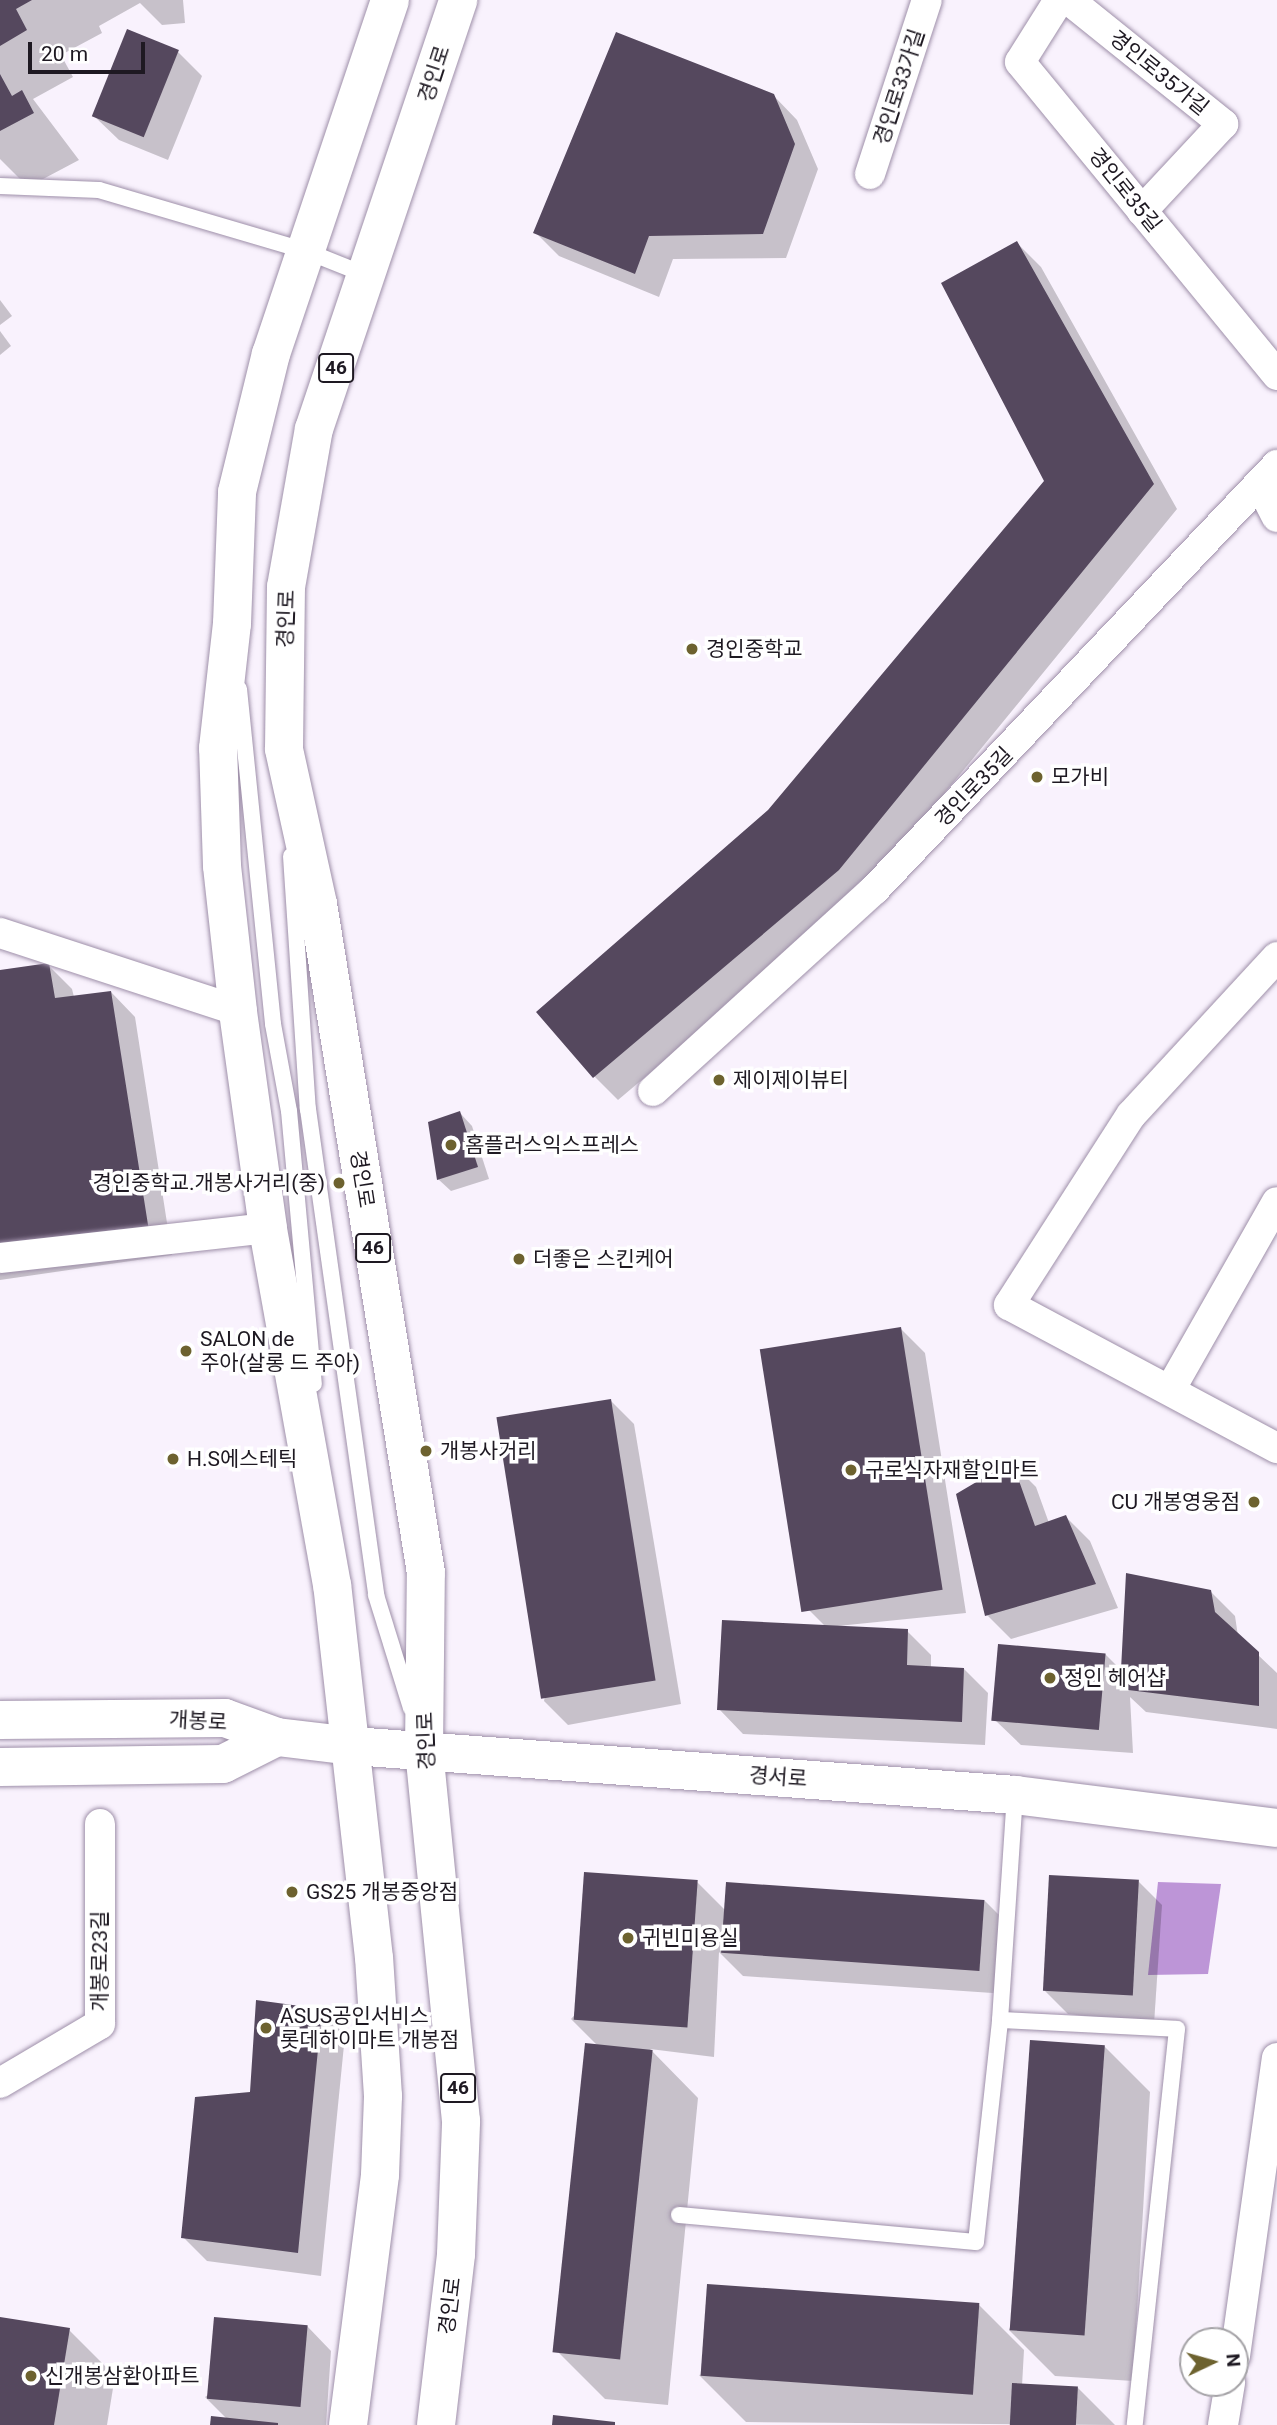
<!DOCTYPE html>
<html>
<head>
<meta charset="utf-8">
<style>
	body { margin:0 }
	#map { position:relative; width:1277px; height:2425px; overflow:hidden; background:#f9f2fd; font-family:Roboto,"Noto Sans KR",sans-serif }
	div>[style] { position:absolute }
	[style*='--x'] { left:calc(var(--x)*1px); top:calc(var(--y)*1px); width:calc(var(--w)*1px); rotate:calc(var(--a)*1deg) }
	.water>* { inset:0; background:#bd95d7 }
	.shadow>* { inset:0; background:#0003 }
	.building>* { inset:0; background:#55485e; transform-origin:0 0 }
	.roads { filter:drop-shadow(0 0 2px #9e8fa9) drop-shadow(0 0 2px #9e8fa9) }
	.service>* { height:16px; margin:-8px; padding:0 8px; transform-origin:8px; border-radius:8px; background:#fff }
	.minor>* { height:30px; margin:-15px; padding:0 15px; transform-origin:15px; border-radius:15px; background:#fff }
	.secondary>* { height:38px; margin:-19px; padding:0 19px; transform-origin:19px; border-radius:19px; background:#fff }
	.primary>* { height:38px; margin:-19px; padding:0 19px; transform-origin:19px; border-radius:19px; background:#fff }
	.dots>* { width:19px; height:19px; translate:-50% -50%; box-sizing:border-box; border:4px solid #fff; border-radius:50% }
	span { translate:-50% -50%; white-space:nowrap; text-align:center; line-height:1.15; -webkit-text-stroke:7px #fff; paint-order:stroke }
	.shield-label span { padding:2px 5px; background:#fff; border:2px solid; border-radius:5px; -webkit-text-stroke-width:0 }
	.shield-label { font-size:19px; color:#1e1922; font-weight:700 }
	.street-label { font-size:21px; color:#1e1922 }
	.poi-label { font-size:21px; color:#1e1922 }
	.left { translate:0 -50%; text-align:left }
	.right { translate:-100% -50%; text-align:right }
	.north { position:absolute; left:1179px; top:2327px; width:70px; height:70px; box-sizing:border-box; background:#fff; border:2px solid #a5a3a7; border-radius:50%; rotate:85deg; font-size:19px; font-weight:700; line-height:28px; text-align:center; color:#1e1922 }
	.north::after { content:''; display:block; margin:auto; width:24px; height:32px; background:#6d622f; clip-path:polygon(50% 0,100% 100%,50% 72%,0 100%) }
	.scale { position:absolute; left:28px; top:42px; width:117px; height:32px; box-sizing:border-box; border:4px solid #1e1922; border-top:0; padding-left:9px; font-size:21px; line-height:24px; white-space:nowrap; color:#1e1922; -webkit-text-stroke:5px #fff; paint-order:stroke }
</style>
</head>
<body>
<div id="map">
	<div class="water">
		<i style="clip-path:polygon(1158px 1882px,1221px 1884px,1208px 1974px,1148px 1975px)"></i>
	</div>
	<div class="shadow">
		<i style="clip-path:polygon(0 0,183px 0,185px 23px,162px 25px,140px 3px,99px 26px,102px 33px,61px 55px,73px 77px,33px 99px,79px 160px,28px 187px,0 159px)"></i>
		<i style="clip-path:polygon(178px 52px,202px 76px,168px 160px,119px 140px,94px 116px)"></i>
		<i style="clip-path:polygon(773px 95px,797px 120px,818px 169px,786px 258px,673px 259px,659px 297px,559px 256px,535px 232px)"></i>
		<i style="clip-path:polygon(1017px 243px,1041px 267px,1177px 509px,863px 893px,618px 1100px,594px 1076px,1046px 481px)"></i>
		<i style="clip-path:polygon(0 300px,12px 316px,0 325px)"></i>
		<i style="clip-path:polygon(0 331px,11px 346px,0 355px)"></i>
		<i style="clip-path:polygon(48px 965px,72px 989px,74px 997px,111px 992px,135px 1017px,172px 1255px,0 1280px,0 972px)"></i>
		<i style="clip-path:polygon(460px 1113px,472px 1126px,489px 1179px,451px 1191px,438px 1179px)"></i>
		<i style="clip-path:polygon(901px 1329px,925px 1353px,966px 1613px,828px 1627px,907px 1631px,931px 1655px,931px 1668px,964px 1669px,988px 1693px,985px 1745px,743px 1734px,719px 1709px,826px 1627px,800px 1601px)"></i>
		<i style="clip-path:polygon(610px 1400px,634px 1424px,681px 1704px,568px 1725px,544px 1701px)"></i>
		<i style="clip-path:polygon(1012px 1463px,1036px 1487px,1049px 1523px,1066px 1517px,1090px 1541px,1118px 1608px,1011px 1639px,987px 1615px)"></i>
		<i style="clip-path:polygon(1211px 1592px,1235px 1616px,1238px 1636px,1277px 1673px,1277px 1729px,1146px 1712px,1130px 1697px,1133px 1753px,1021px 1745px,996px 1721px,1105px 1654px,1123px 1672px)"></i>
		<i style="clip-path:polygon(1138px 1881px,1162px 1905px,1154px 2024px,1068px 2014px,1044px 1990px)"></i>
		<i style="clip-path:polygon(697px 1882px,724px 1909px,984px 1900px,1008px 1924px,1007px 1994px,743px 1976px,719px 1952px,714px 2057px,650px 2049px,698px 2098px,668px 2405px,605px 2399px,559px 2353px,598px 2046px,571px 2019px)"></i>
		<i style="clip-path:polygon(321px 2010px,345px 2035px,321px 2276px,207px 2261px,183px 2237px,252px 2094px)"></i>
		<i style="clip-path:polygon(1104px 2046px,1150px 2092px,1133px 2381px,1055px 2376px,1009px 2330px)"></i>
		<i style="clip-path:polygon(978px 2304px,1024px 2350px,1022px 2386px,1078px 2388px,1115px 2425px,746px 2422px,699px 2375px)"></i>
		<i style="clip-path:polygon(0 2319px,69px 2330px,115px 2376px,107px 2425px,0 2425px)"></i>
		<i style="clip-path:polygon(307px 2326px,331px 2351px,326px 2425px,212px 2425px,227px 2419px,205px 2397px)"></i>
	</div>
	<div class="building">
		<i style="clip-path:polygon(0 0,32px 0,16px 9px,27px 30px,0 46px)"></i>
		<i style="left:127px;top:29px;width:56px;height:94px;rotate:22deg"></i>
		<i style="clip-path:polygon(616px 32px,774px 94px,795px 144px,763px 234px,649px 236px,635px 274px,533px 233px)"></i>
		<i style="clip-path:polygon(0 74px,12px 96px,22px 90px,34px 113px,0 131px)"></i>
		<i style="clip-path:polygon(1017px 241px,1154px 484px,839px 870px,593px 1078px,536px 1012px,768px 810px,1044px 481px,941px 283px)"></i>
		<i style="clip-path:polygon(49px 963px,55px 998px,111px 991px,149px 1231px,0 1253px,0 970px)"></i>
		<i style="clip-path:polygon(460px 1111px,478px 1167px,437px 1180px,428px 1122px)"></i>
		<i style="left:901px;top:1327px;width:266px;height:143px;rotate:81deg"></i>
		<i style="left:611px;top:1399px;width:285px;height:116px;rotate:81deg"></i>
		<i style="clip-path:polygon(1012px 1461px,1035px 1526px,1066px 1515px,1096px 1584px,985px 1616px,956px 1494px)"></i>
		<i style="clip-path:polygon(1126px 1573px,1211px 1590px,1215px 1612px,1259px 1652px,1259px 1706px,1120px 1689px)"></i>
		<i style="clip-path:polygon(722px 1620px,908px 1629px,907px 1665px,964px 1668px,962px 1722px,717px 1710px)"></i>
		<i style="left:998px;top:1644px;width:108px;height:77px;rotate:5deg"></i>
		<i style="left:584px;top:1872px;width:114px;height:148px;rotate:4deg"></i>
		<i style="left:1049px;top:1875px;width:90px;height:116px;rotate:3deg"></i>
		<i style="left:726px;top:1882px;width:259px;height:71px;rotate:4deg"></i>
		<i style="clip-path:polygon(256px 2000px,322px 2009px,298px 2253px,181px 2238px,195px 2097px,250px 2092px)"></i>
		<i style="left:1030px;top:2040px;width:75px;height:291px;rotate:4deg"></i>
		<i style="left:585px;top:2043px;width:68px;height:311px;rotate:6deg"></i>
		<i style="left:707px;top:2284px;width:273px;height:92px;rotate:4deg"></i>
		<i style="clip-path:polygon(0 2317px,70px 2328px,54px 2425px,0 2425px)"></i>
		<i style="left:214px;top:2317px;width:94px;height:82px;rotate:5deg"></i>
		<i style="left:1012px;top:2383px;width:66px;height:42px;rotate:3deg"></i>
		<i style="clip-path:polygon(553px 2415px,615px 2422px,615px 2425px,552px 2425px)"></i>
		<i style="clip-path:polygon(211px 2416px,278px 2423px,278px 2425px,210px 2425px)"></i>
	</div>
	<div class="roads">
		<div class="service">
			<i style="--x:0;--y:186;--w:99;--a:2.3"></i>
			<i style="--x:99;--y:190;--w:216;--a:16.4"></i>
			<i style="--x:306;--y:251;--w:65;--a:21.8"></i>
			<i style="--x:239;--y:689;--w:337;--a:84.2"></i>
			<i style="--x:273;--y:1024;--w:88;--a:79.6"></i>
			<i style="--x:289;--y:1111;--w:274;--a:84.8"></i>
			<i style="--x:291;--y:856;--w:254;--a:86.2"></i>
			<i style="--x:308;--y:1109;--w:491;--a:82"></i>
			<i style="--x:376;--y:1595;--w:118;--a:72.8"></i>
			<i style="--x:1000;--y:2020;--w:177;--a:2.9"></i>
			<i style="--x:1177;--y:2029;--w:398;--a:96.1"></i>
			<i style="--x:679;--y:2215;--w:298;--a:5.2"></i>
			<i style="--x:976;--y:2242;--w:223;--a:-83.8"></i>
			<i style="--x:1000;--y:2020;--w:225;--a:-86.2"></i>
		</div>
		<div class="minor">
			<i style="--x:1059;--y:0;--w:73;--a:122.2"></i>
			<i style="--x:1020;--y:62;--w:405;--a:50.6"></i>
			<i style="--x:1069;--y:0;--w:198;--a:38.8"></i>
			<i style="--x:1223;--y:124;--w:119;--a:133"></i>
			<i style="--x:870;--y:174;--w:183;--a:-71.9"></i>
			<i style="--x:1260;--y:484;--w:37;--a:63"></i>
			<i style="--x:0;--y:933;--w:250;--a:18.1"></i>
			<i style="--x:1277;--y:957;--w:215;--a:132.7"></i>
			<i style="--x:1131;--y:1115;--w:226;--a:122.7"></i>
			<i style="--x:1009;--y:1305;--w:304;--a:28.1"></i>
			<i style="--x:653;--y:1091;--w:299;--a:-42.3"></i>
			<i style="--x:874;--y:890;--w:586;--a:-46.52"></i>
			<i style="--x:0;--y:1258;--w:270;--a:-6.4"></i>
			<i style="--x:1170;--y:1390;--w:216;--a:-60.4"></i>
			<i style="--x:0;--y:2083;--w:116;--a:-30.5"></i>
			<i style="--x:100;--y:2024;--w:200;--a:-90"></i>
			<i style="--x:1235;--y:2356;--w:301;--a:-82"></i>
			<i style="--x:1223;--y:2425;--w:43;--a:-80.5"></i>
		</div>
		<div class="secondary">
			<i style="--x:0;--y:1720;--w:225;--a:-0.5"></i>
			<i style="--x:225;--y:1718;--w:55;--a:20.1"></i>
			<i style="--x:277;--y:1737;--w:77;--a:6.8"></i>
			<i style="--x:353;--y:1746;--w:664;--a:4.23"></i>
			<i style="--x:1015;--y:1795;--w:264;--a:7.2"></i>
			<i style="--x:0;--y:1767;--w:223;--a:-0.8"></i>
			<i style="--x:223;--y:1764;--w:60;--a:-26.6"></i>
		</div>
		<div class="primary">
			<i style="--x:348;--y:2425;--w:252;--a:-82.7"></i>
			<i style="--x:380;--y:2175;--w:79;--a:-87.8"></i>
			<i style="--x:383;--y:2096;--w:138;--a:-93.7"></i>
			<i style="--x:374;--y:1958;--w:375;--a:-96.4"></i>
			<i style="--x:332;--y:1585;--w:363;--a:-100.2"></i>
			<i style="--x:268;--y:1228;--w:219;--a:-97.9"></i>
			<i style="--x:238;--y:1011;--w:146;--a:-96.3"></i>
			<i style="--x:222;--y:866;--w:118;--a:-91.9"></i>
			<i style="--x:218;--y:748;--w:125;--a:-83.6"></i>
			<i style="--x:232;--y:624;--w:132;--a:-87.8"></i>
			<i style="--x:237;--y:492;--w:142;--a:-76.2"></i>
			<i style="--x:271;--y:354;--w:373;--a:-71.4"></i>
			<i style="--x:436;--y:2425;--w:172;--a:-83.3"></i>
			<i style="--x:456;--y:2254;--w:133;--a:-87.8"></i>
			<i style="--x:461;--y:2121;--w:372;--a:-95.7"></i>
			<i style="--x:424;--y:1751;--w:178;--a:-89.4"></i>
			<i style="--x:426;--y:1573;--w:678;--a:-99.17"></i>
			<i style="--x:318;--y:904;--w:159;--a:-102.4"></i>
			<i style="--x:284;--y:749;--w:162;--a:-89.3"></i>
			<i style="--x:286;--y:587;--w:160;--a:-80"></i>
			<i style="--x:314;--y:429;--w:453;--a:-71.4"></i>
		</div>
	</div>
	<div class="dots">
		<i style="left:692px;top:649px;background:#6d622f"></i>
		<i style="left:1037px;top:777px;background:#6d622f"></i>
		<i style="left:719px;top:1080px;background:#6d622f"></i>
		<i style="left:451px;top:1145px;background:#6d622f"></i>
		<i style="left:339px;top:1183px;background:#6d622f"></i>
		<i style="left:519px;top:1259px;background:#6d622f"></i>
		<i style="left:186px;top:1351px;background:#6d622f"></i>
		<i style="left:426px;top:1451px;background:#6d622f"></i>
		<i style="left:173px;top:1459px;background:#6d622f"></i>
		<i style="left:851px;top:1470px;background:#6d622f"></i>
		<i style="left:1254px;top:1502px;background:#6d622f"></i>
		<i style="left:1050px;top:1678px;background:#6d622f"></i>
		<i style="left:292px;top:1892px;background:#6d622f"></i>
		<i style="left:628px;top:1938px;background:#6d622f"></i>
		<i style="left:266px;top:2028px;background:#6d622f"></i>
		<i style="left:31px;top:2376px;background:#6d622f"></i>
	</div>
	<div class="shield-label">
		<span style="left:336px;top:368px">46</span>
		<span style="left:373px;top:1248px">46</span>
		<span style="left:458px;top:2088px">46</span>
	</div>
	<div class="street-label">
		<span style="left:1159px;top:73px;rotate:39deg">경인로35가길</span>
		<span style="left:434px;top:74px;rotate:-72deg">경인로</span>
		<span style="left:899px;top:87px;rotate:-72deg">경인로33가길</span>
		<span style="left:1125px;top:190px;rotate:51deg">경인로35길</span>
		<span style="left:286px;top:619px;rotate:-88deg">경인로</span>
		<span style="left:974px;top:787px;rotate:-46deg">경인로35길</span>
		<span style="left:362px;top:1179px;rotate:81deg">경인로</span>
		<span style="left:198px;top:1721px;rotate:3deg">개봉로</span>
		<span style="left:426px;top:1741px;rotate:-92deg">경인로</span>
		<span style="left:778px;top:1777px;rotate:4deg">경서로</span>
		<span style="left:100px;top:1961px;rotate:-90deg">개봉로23길</span>
		<span style="left:450px;top:2306px;rotate:-83deg">경인로</span>
	</div>
	<div class="poi-label">
		<span class="left" style="left:706px;top:649px">경인중학교</span>
		<span class="left" style="left:1051px;top:777px">모가비</span>
		<span class="left" style="left:733px;top:1080px">제이제이뷰티</span>
		<span class="left" style="left:465px;top:1145px">홈플러스익스프레스</span>
		<span class="right" style="left:325px;top:1183px">경인중학교.개봉사거리(중)</span>
		<span class="left" style="left:533px;top:1259px">더좋은 스킨케어</span>
		<span class="left" style="left:200px;top:1351px">SALON de<br>주아(살롱 드 주아)</span>
		<span class="left" style="left:440px;top:1451px">개봉사거리</span>
		<span class="left" style="left:187px;top:1459px">H.S에스테틱</span>
		<span class="left" style="left:865px;top:1470px">구로식자재할인마트</span>
		<span class="right" style="left:1240px;top:1502px">CU 개봉영웅점</span>
		<span class="left" style="left:1064px;top:1678px">정인 헤어샵</span>
		<span class="left" style="left:306px;top:1892px">GS25 개봉중앙점</span>
		<span class="left" style="left:642px;top:1938px">귀빈미용실</span>
		<span class="left" style="left:280px;top:2028px">ASUS공인서비스<br>롯데하이마트 개봉점</span>
		<span class="left" style="left:45px;top:2376px">신개봉삼환아파트</span>
	</div>
	<div class="north">N</div>
	<div class="scale">20 m</div>
</div>
</body>
</html>
